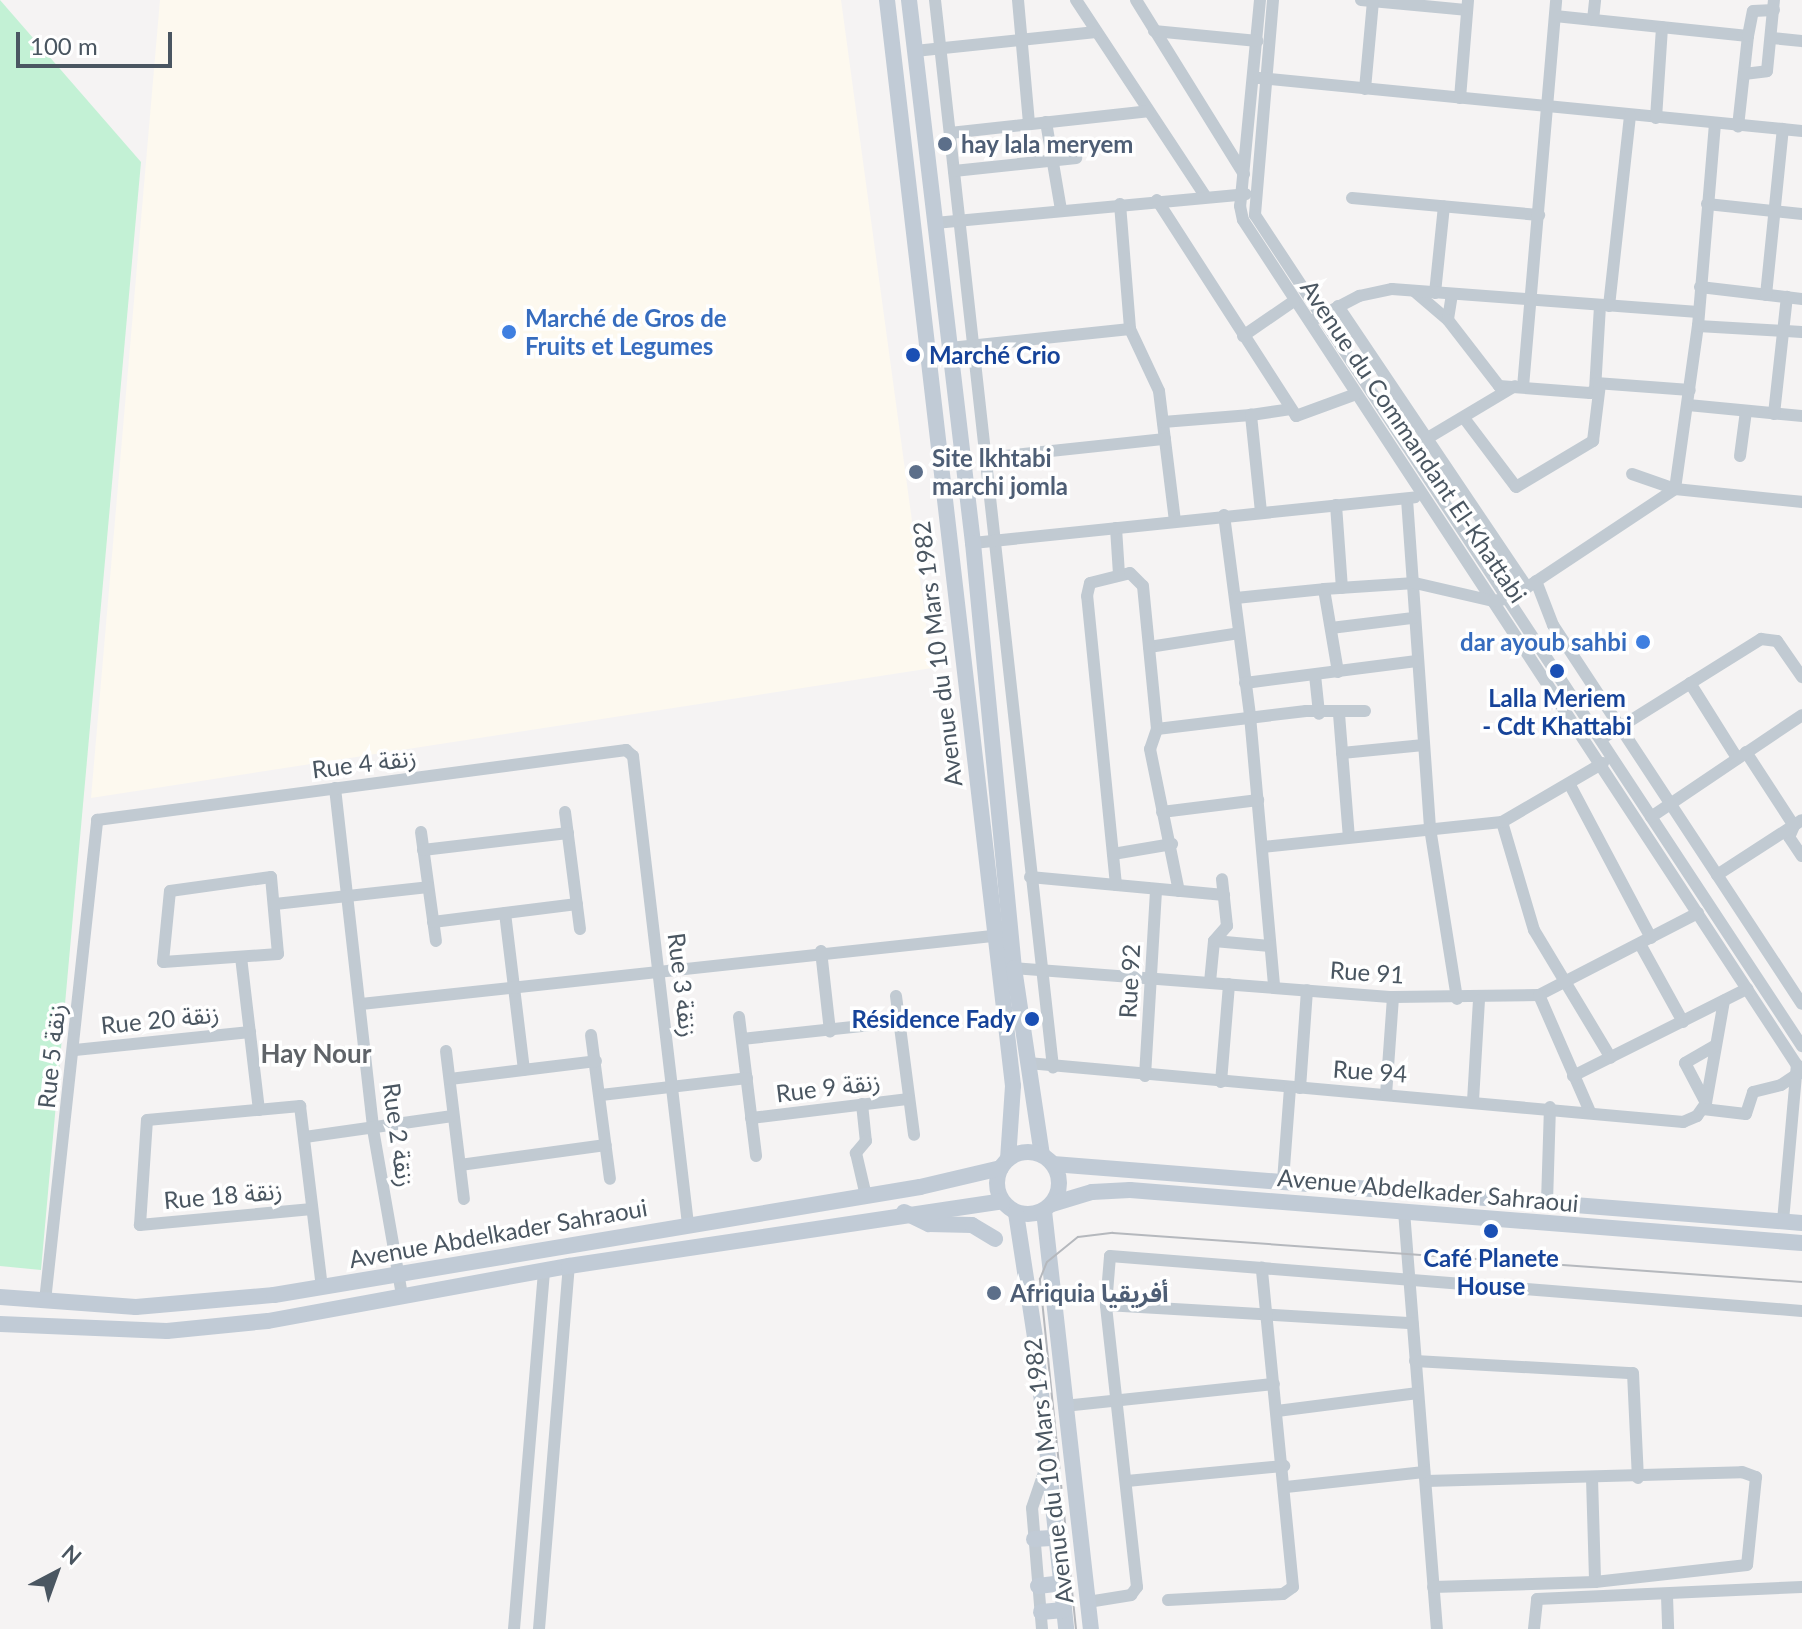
<!DOCTYPE html>
<html>
<head>
<meta charset="utf-8">
<style>
	body { margin:0 }
	#map { position:relative; width:1802px; height:1629px; overflow:hidden; background:#f5f3f3; font-family:Lato,"Noto Sans Arabic",sans-serif }
	div>[style] { position:absolute }
	[style*='--x'] { left:calc(var(--x)*1px); top:calc(var(--y)*1px); width:calc(var(--w)*1px); rotate:calc(var(--a)*1deg) }
	.commercial>* { inset:0; background:#fdf9ef }
	.green>* { inset:0; background:#c3f1d5 }
	.street>* { height:12px; margin:-6px; padding:0 6px; transform-origin:6px; border-radius:6px; background:#c1cad2 }
	.secondary>* { height:16px; margin:-8px; padding:0 8px; transform-origin:8px; border-radius:8px; background:#c1cbd6 }
	.secondary>.ring { margin:-8px; padding:0; box-sizing:content-box; background:none; border:16px solid #c1cbd6; border-radius:50% }
	.tram>* { height:2px; margin:-1px; padding:0 1px; transform-origin:1px; border-radius:1px; background:#b5b8bd }
	.dots>* { width:22px; height:22px; translate:-50% -50%; box-sizing:border-box; border:4px solid #fff; border-radius:50% }
	span { translate:-50% -50%; white-space:nowrap; text-align:center; line-height:1.15; -webkit-text-stroke:7px #fff; paint-order:stroke }
	.service-label { font-size:24px; color:#4e5e75; font-weight:700 }
	.left { translate:0 -50%; text-align:left }
	.shop-label { font-size:24px; color:#366cbe; font-weight:700 }
	.right { translate:-100% -50%; text-align:right }
	.transit-label { font-size:24px; color:#164399; font-weight:700 }
	.street-label { font-size:24px; color:#4a5661 }
	.neighbourhood-label { font-size:26px; color:#5f6368; font-weight:700 }
	.north { position:absolute; left:16px; top:1533px; width:80px; height:80px; -webkit-text-stroke:6px #fff; paint-order:stroke; rotate:41deg; font-size:22px; font-weight:700; line-height:32px; text-align:center; color:#4a5661 }
	.north::after { content:''; display:block; margin:auto; width:28px; height:36px; background:#4a5661; clip-path:polygon(50% 0,100% 100%,50% 72%,0 100%) }
	.scale { position:absolute; left:16px; top:32px; width:156px; height:36px; box-sizing:border-box; border:4px solid #4a5661; border-top:0; padding-left:10px; font-size:24px; line-height:28px; white-space:nowrap; color:#4a5661; -webkit-text-stroke:6px #fff; paint-order:stroke }
</style>
</head>
<body>
<div id="map">
	<div class="commercial">
		<i style="clip-path:polygon(160px 0,841px 0,932px 668px,91px 798px)"></i>
	</div>
	<div class="green">
		<i style="clip-path:polygon(0 0,141px 162px,41px 1270px,0 1266px)"></i>
	</div>
	<div class="street">
		<i style="--x:935;--y:0;--w:1074;--a:83.69"></i>
		<i style="--x:1018;--y:0;--w:124;--a:84.9"></i>
		<i style="--x:1076;--y:0;--w:235;--a:56.6"></i>
		<i style="--x:1136;--y:0;--w:205;--a:58.2"></i>
		<i style="--x:1260;--y:0;--w:207;--a:95.5"></i>
		<i style="--x:1240;--y:206;--w:14;--a:78"></i>
		<i style="--x:1243;--y:220;--w:1020;--a:56.76"></i>
		<i style="--x:1273;--y:0;--w:216;--a:94.8"></i>
		<i style="--x:1255;--y:215;--w:995;--a:56.65"></i>
		<i style="--x:1361;--y:0;--w:105;--a:5.4"></i>
		<i style="--x:1555;--y:16;--w:194;--a:5.9"></i>
		<i style="--x:1748;--y:36;--w:91;--a:96.3"></i>
		<i style="--x:1593;--y:20;--w:20;--a:-84"></i>
		<i style="--x:1154;--y:31;--w:104;--a:5.5"></i>
		<i style="--x:1748;--y:36;--w:25;--a:-79"></i>
		<i style="--x:1753;--y:11;--w:21;--a:-3"></i>
		<i style="--x:1772;--y:38;--w:30;--a:6"></i>
		<i style="--x:915;--y:51;--w:182;--a:-6"></i>
		<i style="--x:1744;--y:74;--w:23;--a:-7"></i>
		<i style="--x:1767;--y:71;--w:71;--a:-84.4"></i>
		<i style="--x:1259;--y:78;--w:546;--a:5.57"></i>
		<i style="--x:1365;--y:89;--w:88;--a:-84.8"></i>
		<i style="--x:1460;--y:98;--w:98;--a:-85.3"></i>
		<i style="--x:1656;--y:118;--w:91;--a:-86.2"></i>
		<i style="--x:1046;--y:122;--w:89;--a:80.3"></i>
		<i style="--x:950;--y:133;--w:199;--a:-6.3"></i>
		<i style="--x:954;--y:171;--w:123;--a:-6.1"></i>
		<i style="--x:1352;--y:198;--w:188;--a:5.2"></i>
		<i style="--x:1157;--y:200;--w:257;--a:57.2"></i>
		<i style="--x:1296;--y:416;--w:64;--a:-20.1"></i>
		<i style="--x:1120;--y:204;--w:125;--a:85.4"></i>
		<i style="--x:1130;--y:329;--w:68;--a:64.9"></i>
		<i style="--x:1159;--y:391;--w:131;--a:83"></i>
		<i style="--x:1707;--y:204;--w:96;--a:6"></i>
		<i style="--x:935;--y:223;--w:312;--a:-5.3"></i>
		<i style="--x:1700;--y:287;--w:103;--a:6.7"></i>
		<i style="--x:1414;--y:291;--w:45;--a:40.5"></i>
		<i style="--x:1435;--y:293;--w:87;--a:-84.1"></i>
		<i style="--x:1452;--y:294;--w:26;--a:99"></i>
		<i style="--x:1448;--y:320;--w:83;--a:52.3"></i>
		<i style="--x:1499;--y:386;--w:91;--a:4.4"></i>
		<i style="--x:1590;--y:393;--w:6;--a:-31"></i>
		<i style="--x:1595;--y:390;--w:85;--a:-86.6"></i>
		<i style="--x:1766;--y:295;--w:167;--a:-84.2"></i>
		<i style="--x:1338;--y:306;--w:339;--a:56.1"></i>
		<i style="--x:1609;--y:306;--w:192;--a:-83.7"></i>
		<i style="--x:1315;--y:319;--w:50;--a:-27.6"></i>
		<i style="--x:1359;--y:296;--w:34;--a:-12"></i>
		<i style="--x:1392;--y:289;--w:307;--a:4.3"></i>
		<i style="--x:1698;--y:326;--w:104;--a:3.3"></i>
		<i style="--x:1243;--y:336;--w:62;--a:-34.5"></i>
		<i style="--x:950;--y:348;--w:181;--a:-6"></i>
		<i style="--x:1596;--y:383;--w:94;--a:4.3"></i>
		<i style="--x:1523;--y:387;--w:388;--a:-85.1"></i>
		<i style="--x:1688;--y:405;--w:115;--a:5.5"></i>
		<i style="--x:1774;--y:414;--w:118;--a:-83.7"></i>
		<i style="--x:1464;--y:418;--w:86;--a:53"></i>
		<i style="--x:1516;--y:487;--w:90;--a:-30.9"></i>
		<i style="--x:1593;--y:441;--w:57;--a:-83"></i>
		<i style="--x:1163;--y:422;--w:88;--a:-4.5"></i>
		<i style="--x:1421;--y:442;--w:109;--a:-30.8"></i>
		<i style="--x:1740;--y:456;--w:45;--a:-82.4"></i>
		<i style="--x:986;--y:458;--w:180;--a:-6.1"></i>
		<i style="--x:1632;--y:474;--w:46;--a:19.2"></i>
		<i style="--x:1675;--y:489;--w:128;--a:5.8"></i>
		<i style="--x:1407;--y:499;--w:330;--a:86"></i>
		<i style="--x:1430;--y:828;--w:173;--a:81"></i>
		<i style="--x:1336;--y:505;--w:83;--a:85.9"></i>
		<i style="--x:1261;--y:512;--w:98;--a:-95.9"></i>
		<i style="--x:1251;--y:415;--w:40;--a:-8.5"></i>
		<i style="--x:1224;--y:515;--w:203;--a:82.6"></i>
		<i style="--x:1250;--y:716;--w:271;--a:84.9"></i>
		<i style="--x:1116;--y:528;--w:47;--a:86.3"></i>
		<i style="--x:973;--y:543;--w:444;--a:-5.9"></i>
		<i style="--x:1536;--y:581;--w:47;--a:68.9"></i>
		<i style="--x:1553;--y:625;--w:453;--a:56.7"></i>
		<i style="--x:1236;--y:598;--w:88;--a:-5.8"></i>
		<i style="--x:1331;--y:628;--w:83;--a:-7"></i>
		<i style="--x:1149;--y:647;--w:91;--a:-8.8"></i>
		<i style="--x:1338;--y:672;--w:84;--a:-99.6"></i>
		<i style="--x:1324;--y:589;--w:91;--a:-3.8"></i>
		<i style="--x:1415;--y:583;--w:80;--a:13"></i>
		<i style="--x:1493;--y:601;--w:18;--a:-9"></i>
		<i style="--x:1511;--y:598;--w:197;--a:-33.6"></i>
		<i style="--x:1675;--y:489;--w:165;--a:-82"></i>
		<i style="--x:1698;--y:326;--w:203;--a:-85.2"></i>
		<i style="--x:1315;--y:675;--w:39;--a:84"></i>
		<i style="--x:1245;--y:683;--w:173;--a:-7.3"></i>
		<i style="--x:1690;--y:683;--w:89;--a:57.9"></i>
		<i style="--x:1339;--y:714;--w:123;--a:85.4"></i>
		<i style="--x:1157;--y:729;--w:150;--a:-6.9"></i>
		<i style="--x:1306;--y:711;--w:59;--a:0"></i>
		<i style="--x:1601;--y:739;--w:189;--a:-32"></i>
		<i style="--x:1761;--y:639;--w:16;--a:7"></i>
		<i style="--x:1777;--y:641;--w:44;--a:55.2"></i>
		<i style="--x:1746;--y:752;--w:88;--a:57"></i>
		<i style="--x:1794;--y:826;--w:12;--a:114"></i>
		<i style="--x:1789;--y:837;--w:23;--a:56"></i>
		<i style="--x:1342;--y:753;--w:82;--a:-5.6"></i>
		<i style="--x:1570;--y:785;--w:173;--a:62.1"></i>
		<i style="--x:335;--y:788;--w:343;--a:83.6"></i>
		<i style="--x:373;--y:1129;--w:169;--a:80.1"></i>
		<i style="--x:565;--y:812;--w:118;--a:82.7"></i>
		<i style="--x:1162;--y:812;--w:97;--a:-7.1"></i>
		<i style="--x:1651;--y:817;--w:182;--a:-34"></i>
		<i style="--x:1502;--y:822;--w:113;--a:73.5"></i>
		<i style="--x:1534;--y:930;--w:149;--a:59"></i>
		<i style="--x:421;--y:832;--w:110;--a:82.2"></i>
		<i style="--x:1263;--y:847;--w:240;--a:-6"></i>
		<i style="--x:1502;--y:822;--w:117;--a:-30.3"></i>
		<i style="--x:423;--y:850;--w:146;--a:-6.7"></i>
		<i style="--x:1113;--y:854;--w:60;--a:-9.6"></i>
		<i style="--x:1717;--y:875;--w:101;--a:-32.9"></i>
		<i style="--x:271;--y:877;--w:77;--a:84.8"></i>
		<i style="--x:278;--y:954;--w:115;--a:176"></i>
		<i style="--x:163;--y:962;--w:71;--a:-84.4"></i>
		<i style="--x:170;--y:891;--w:102;--a:-7.9"></i>
		<i style="--x:1030;--y:877;--w:195;--a:5.3"></i>
		<i style="--x:1116;--y:885;--w:290;--a:-95.7"></i>
		<i style="--x:1087;--y:596;--w:13;--a:-77"></i>
		<i style="--x:1090;--y:583;--w:41;--a:-14"></i>
		<i style="--x:1130;--y:573;--w:18;--a:45"></i>
		<i style="--x:1143;--y:586;--w:144;--a:84.4"></i>
		<i style="--x:1157;--y:729;--w:21;--a:109"></i>
		<i style="--x:1150;--y:749;--w:145;--a:78.5"></i>
		<i style="--x:275;--y:904;--w:154;--a:-6.3"></i>
		<i style="--x:505;--y:913;--w:158;--a:83.1"></i>
		<i style="--x:433;--y:922;--w:145;--a:-7.1"></i>
		<i style="--x:1214;--y:941;--w:56;--a:5.1"></i>
		<i style="--x:1640;--y:944;--w:89;--a:61.1"></i>
		<i style="--x:821;--y:951;--w:81;--a:83.6"></i>
		<i style="--x:241;--y:957;--w:154;--a:83.3"></i>
		<i style="--x:1014;--y:968;--w:380;--a:4.4"></i>
		<i style="--x:1393;--y:997;--w:146;--a:-0.8"></i>
		<i style="--x:1539;--y:995;--w:179;--a:-27.3"></i>
		<i style="--x:1210;--y:982;--w:41;--a:-84.4"></i>
		<i style="--x:1214;--y:941;--w:20;--a:-49"></i>
		<i style="--x:1227;--y:926;--w:47;--a:-96.1"></i>
		<i style="--x:1539;--y:995;--w:128;--a:66.4"></i>
		<i style="--x:896;--y:996;--w:140;--a:82.6"></i>
		<i style="--x:361;--y:1004;--w:635;--a:-6.15"></i>
		<i style="--x:739;--y:1017;--w:140;--a:83"></i>
		<i style="--x:591;--y:1035;--w:145;--a:82.5"></i>
		<i style="--x:742;--y:1039;--w:158;--a:-6.2"></i>
		<i style="--x:75;--y:1050;--w:176;--a:-5.9"></i>
		<i style="--x:446;--y:1051;--w:149;--a:83.1"></i>
		<i style="--x:1028;--y:1063;--w:658;--a:5.15"></i>
		<i style="--x:1683;--y:1122;--w:15;--a:-23"></i>
		<i style="--x:1697;--y:1116;--w:16;--a:-55"></i>
		<i style="--x:1706;--y:1103;--w:104;--a:-80"></i>
		<i style="--x:1145;--y:1076;--w:187;--a:-86.6"></i>
		<i style="--x:1573;--y:1076;--w:195;--a:-26.6"></i>
		<i style="--x:450;--y:1079;--w:147;--a:-7"></i>
		<i style="--x:1221;--y:1082;--w:98;--a:-85.3"></i>
		<i style="--x:1300;--y:1088;--w:98;--a:-85.9"></i>
		<i style="--x:601;--y:1095;--w:147;--a:-6.6"></i>
		<i style="--x:1386;--y:1095;--w:98;--a:-85.9"></i>
		<i style="--x:1473;--y:1101;--w:101;--a:-86.6"></i>
		<i style="--x:1706;--y:1103;--w:45;--a:-117.7"></i>
		<i style="--x:1685;--y:1063;--w:34;--a:-30"></i>
		<i style="--x:862;--y:1104;--w:37;--a:84"></i>
		<i style="--x:866;--y:1141;--w:16;--a:130"></i>
		<i style="--x:856;--y:1153;--w:44;--a:76.9"></i>
		<i style="--x:1703;--y:1109;--w:43;--a:6.6"></i>
		<i style="--x:1746;--y:1114;--w:23;--a:-72"></i>
		<i style="--x:1753;--y:1092;--w:29;--a:-14"></i>
		<i style="--x:1781;--y:1085;--w:18;--a:-34"></i>
		<i style="--x:751;--y:1118;--w:159;--a:-6.9"></i>
		<i style="--x:305;--y:1137;--w:149;--a:-8.1"></i>
		<i style="--x:460;--y:1165;--w:147;--a:-7.8"></i>
		<i style="--x:1283;--y:1181;--w:93;--a:-85.7"></i>
		<i style="--x:1547;--y:1202;--w:95;--a:-88.2"></i>
		<i style="--x:312;--y:1209;--w:173;--a:174.7"></i>
		<i style="--x:140;--y:1225;--w:105;--a:-86.2"></i>
		<i style="--x:147;--y:1120;--w:154;--a:-5.2"></i>
		<i style="--x:300;--y:1106;--w:183;--a:83.1"></i>
		<i style="--x:1404;--y:1211;--w:419;--a:85.5"></i>
		<i style="--x:1783;--y:1221;--w:157;--a:-84.9"></i>
		<i style="--x:45;--y:1301;--w:484;--a:-83.8"></i>
		<i style="--x:97;--y:820;--w:534;--a:-7.54"></i>
		<i style="--x:626;--y:750;--w:9;--a:41"></i>
		<i style="--x:633;--y:756;--w:472;--a:83.3"></i>
		<i style="--x:1106;--y:1305;--w:307;--a:3.4"></i>
		<i style="--x:1415;--y:1361;--w:218;--a:3.2"></i>
		<i style="--x:1633;--y:1373;--w:105;--a:87.3"></i>
		<i style="--x:1064;--y:1406;--w:211;--a:-6"></i>
		<i style="--x:1277;--y:1411;--w:142;--a:-7.3"></i>
		<i style="--x:1592;--y:1478;--w:104;--a:88.3"></i>
		<i style="--x:1127;--y:1481;--w:158;--a:-5.5"></i>
		<i style="--x:1426;--y:1481;--w:316;--a:-1.6"></i>
		<i style="--x:1742;--y:1472;--w:15;--a:20"></i>
		<i style="--x:1756;--y:1477;--w:88;--a:95.8"></i>
		<i style="--x:1747;--y:1565;--w:153;--a:173.6"></i>
		<i style="--x:1595;--y:1582;--w:162;--a:178.2"></i>
		<i style="--x:1286;--y:1487;--w:139;--a:-6.2"></i>
		<i style="--x:1667;--y:1596;--w:33;--a:88"></i>
		<i style="--x:1168;--y:1600;--w:115;--a:-3"></i>
		<i style="--x:1283;--y:1594;--w:12;--a:-35"></i>
		<i style="--x:1293;--y:1587;--w:321;--a:-95.6"></i>
		<i style="--x:1088;--y:1602;--w:44;--a:-9.2"></i>
		<i style="--x:1131;--y:1595;--w:10;--a:-53"></i>
		<i style="--x:1137;--y:1587;--w:284;--a:-96.3"></i>
		<i style="--x:1106;--y:1305;--w:49;--a:-85.3"></i>
		<i style="--x:1110;--y:1256;--w:694;--a:4.54"></i>
		<i style="--x:514;--y:1629;--w:360;--a:-85.2"></i>
		<i style="--x:539;--y:1629;--w:364;--a:-85.3"></i>
		<i style="--x:1042;--y:1629;--w:121;--a:-94.7"></i>
		<i style="--x:1032;--y:1508;--w:50;--a:-71.2"></i>
		<i style="--x:1534;--y:1629;--w:30;--a:-84"></i>
		<i style="--x:1537;--y:1599;--w:265;--a:-2.6"></i>
	</div>
	<div class="secondary">
		<i style="--x:887;--y:0;--w:1093;--a:83.38"></i>
		<i style="--x:1013;--y:1086;--w:73;--a:93.9"></i>
		<i style="--x:909;--y:0;--w:547;--a:83.28"></i>
		<i style="--x:973;--y:543;--w:427;--a:84.5"></i>
		<i style="--x:1014;--y:968;--w:189;--a:81.5"></i>
		<i class="ring" style="left:997px;top:1152px;width:46px;height:46px"></i>
		<i style="--x:1053;--y:1164;--w:751;--a:4.5"></i>
		<i style="--x:1052;--y:1204;--w:42;--a:-16.7"></i>
		<i style="--x:1092;--y:1192;--w:38;--a:-3"></i>
		<i style="--x:1130;--y:1190;--w:674;--a:4.51"></i>
		<i style="--x:1044;--y:1211;--w:421;--a:83.6"></i>
		<i style="--x:904;--y:1212;--w:28;--a:26"></i>
		<i style="--x:929;--y:1224;--w:43;--a:1.3"></i>
		<i style="--x:972;--y:1225;--w:27;--a:31"></i>
		<i style="--x:1016;--y:1213;--w:125;--a:81.3"></i>
		<i style="--x:1035;--y:1337;--w:294;--a:83.9"></i>
		<i style="--x:0;--y:1297;--w:136;--a:4.2"></i>
		<i style="--x:136;--y:1307;--w:139;--a:-5"></i>
		<i style="--x:274;--y:1295;--w:655;--a:-9.49"></i>
		<i style="--x:920;--y:1187;--w:83;--a:-13.2"></i>
		<i style="--x:0;--y:1324;--w:167;--a:2.4"></i>
		<i style="--x:167;--y:1331;--w:101;--a:-5.7"></i>
		<i style="--x:268;--y:1321;--w:306;--a:-10.4"></i>
		<i style="--x:569;--y:1266;--w:438;--a:-8.5"></i>
		<i style="--x:1034;--y:1539;--w:22;--a:-3"></i>
		<i style="--x:1038;--y:1586;--w:23;--a:-7"></i>
		<i style="--x:1041;--y:1612;--w:23;--a:-5"></i>
	</div>
	<div class="tram">
		<i style="--x:1076;--y:1629;--w:352;--a:-95.9"></i>
		<i style="--x:1040;--y:1279;--w:18;--a:-68"></i>
		<i style="--x:1047;--y:1262;--w:40;--a:-39"></i>
		<i style="--x:1078;--y:1237;--w:35;--a:-7"></i>
		<i style="--x:1113;--y:1233;--w:691;--a:4.07"></i>
	</div>
	<div class="dots">
		<i style="left:945px;top:144px;background:#5c6f8a"></i>
		<i style="left:509px;top:332px;background:#3f7fe0"></i>
		<i style="left:913px;top:355px;background:#1a4fb4"></i>
		<i style="left:916px;top:472px;background:#5c6f8a"></i>
		<i style="left:1643px;top:642px;background:#3f7fe0"></i>
		<i style="left:1557px;top:671px;background:#1a4fb4"></i>
		<i style="left:1032px;top:1019px;background:#1a4fb4"></i>
		<i style="left:1491px;top:1231px;background:#1a4fb4"></i>
		<i style="left:994px;top:1293px;background:#5c6f8a"></i>
	</div>
	<div class="service-label">
		<span class="left" style="left:961px;top:144px">hay lala meryem</span>
		<span class="left" style="left:932px;top:472px">Site lkhtabi<br>marchi jomla</span>
		<span class="left" style="left:1010px;top:1293px">Afriquia أفريقيا</span>
	</div>
	<div class="shop-label">
		<span class="left" style="left:525px;top:332px">Marché de Gros de<br>Fruits et Legumes</span>
		<span class="right" style="left:1627px;top:642px">dar ayoub sahbi</span>
	</div>
	<div class="transit-label">
		<span class="left" style="left:929px;top:355px">Marché Crio</span>
		<span style="left:1557px;top:712px">Lalla Meriem<br>- Cdt Khattabi</span>
		<span class="right" style="left:1016px;top:1019px">Résidence Fady</span>
		<span style="left:1491px;top:1272px">Café Planete<br>House</span>
	</div>
	<div class="street-label">
		<span style="left:1414px;top:441px;rotate:56deg">Avenue du Commandant El-Khattabi</span>
		<span style="left:937px;top:654px;rotate:-97deg">Avenue du 10 Mars 1982</span>
		<span style="left:364px;top:763px;rotate:-7deg">Rue 4 زنقة</span>
		<span style="left:1367px;top:972px;rotate:4deg">Rue 91</span>
		<span style="left:1129px;top:981px;rotate:-87deg">Rue 92</span>
		<span style="left:683px;top:985px;rotate:83deg">Rue 3 زنقة</span>
		<span style="left:160px;top:1019px;rotate:-6deg">Rue 20 زنقة</span>
		<span style="left:51px;top:1056px;rotate:-84deg">Rue 5 زنقة</span>
		<span style="left:1370px;top:1071px;rotate:4deg">Rue 94</span>
		<span style="left:828px;top:1087px;rotate:-7deg">Rue 9 زنقة</span>
		<span style="left:399px;top:1135px;rotate:82deg">Rue 2 زنقة</span>
		<span style="left:1428px;top:1190px;rotate:5deg">Avenue Abdelkader Sahraoui</span>
		<span style="left:223px;top:1195px;rotate:-5deg">Rue 18 زنقة</span>
		<span style="left:498px;top:1233px;rotate:-10deg">Avenue Abdelkader Sahraoui</span>
		<span style="left:1048px;top:1471px;rotate:-97deg">Avenue du 10 Mars 1982</span>
	</div>
	<div class="neighbourhood-label">
		<span style="left:316px;top:1054px">Hay Nour</span>
	</div>
	<div class="north">N</div>
	<div class="scale">100 m</div>
</div>
</body>
</html>
